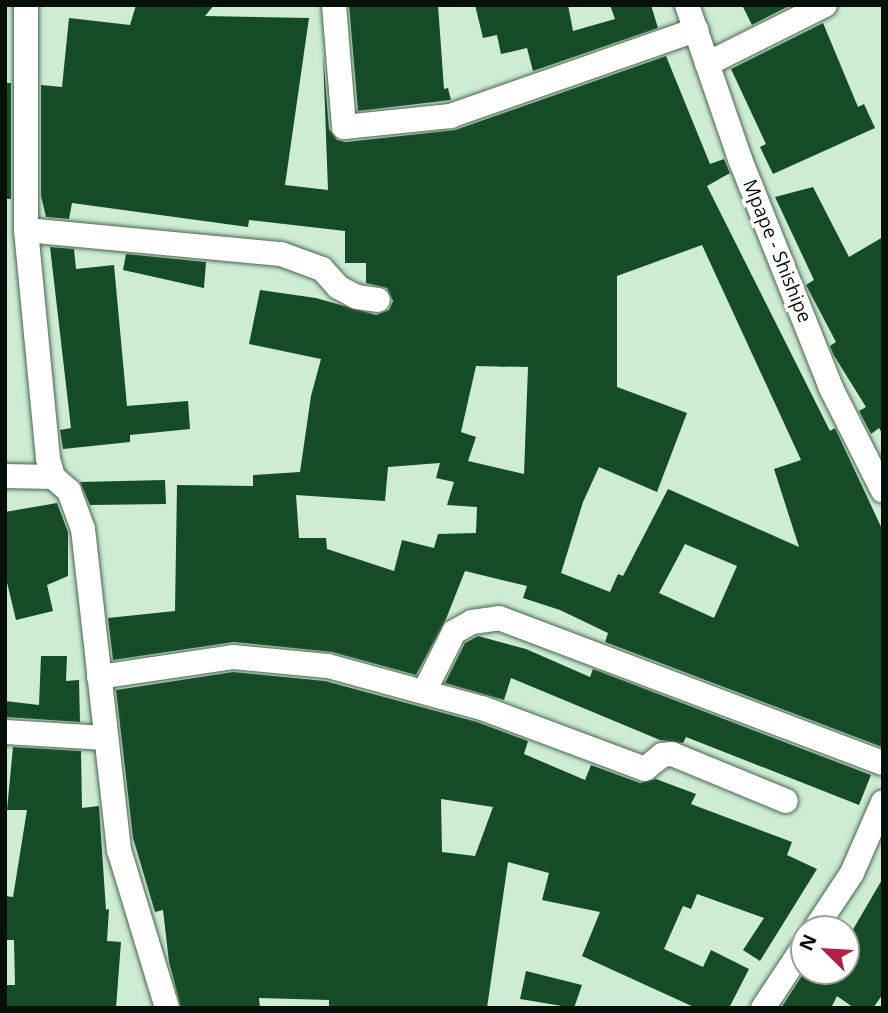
<!DOCTYPE html>
<html>
<head>
<meta charset="utf-8">
<style>
	body { margin:0 }
	#map { position:relative; width:888px; height:1013px; overflow:hidden; background:#cdecd3; font-family:"Open Sans",sans-serif }
	div>[style] { position:absolute }
	[style*='--x'] { left:calc(var(--x)*1px); top:calc(var(--y)*1px); width:calc(var(--w)*1px); rotate:calc(var(--a)*1deg) }
	.building>* { inset:0; background:#154b26; transform-origin:0 0 }
	.roads { filter:drop-shadow(0 0 2px #49644f) drop-shadow(0 0 2px #49644f) }
	.street>* { height:24px; margin:-12px; padding:0 12px; transform-origin:12px; border-radius:12px; background:#fff }
	span { translate:-50% -50%; white-space:nowrap; text-align:center; line-height:1.15; -webkit-text-stroke:7px #fff; paint-order:stroke }
	.street-label { font-size:19px; color:#061008 }
	.frame { position:absolute; inset:0; border:7px solid #061008; pointer-events:none }
	.north { position:absolute; left:790px; top:915px; width:70px; height:70px; box-sizing:border-box; background:#fff; border:2px solid #9b9f9c; border-radius:50%; rotate:294deg; font-size:19px; font-weight:700; line-height:28px; text-align:center; color:#061008 }
	.north::after { content:''; display:block; margin:auto; width:24px; height:32px; background:#b22046; clip-path:polygon(50% 0,100% 100%,50% 72%,0 100%) }
</style>
</head>
<body>
<div id="map">
	<div class="building">
		<i style="clip-path:polygon(evenodd,136px 5px,214px 5px,205px 16px,309px 18px,285px 185px,328px 190px,323px 54px,329px 129px,337px 140px,346px 142px,455px 130px,666px 56px,710px 164px,724px 159px,730px 173px,707px 186px,830px 431px,835px 428px,883px 531px,882px 747px,605px 642px,608px 633px,560px 610px,523px 598px,527px 586px,465px 571px,446px 619px,416px 675px,332px 652px,234px 642px,113px 660px,108px 618px,175px 611px,177px 485px,253px 486px,253px 475px,300px 472px,311px 396px,321px 359px,249px 344px,260px 290px,316px 298px,376px 315px,389px 310px,393px 301px,387px 288px,366px 283px,366px 263px,345px 263px,345px 231px,249px 220px,248px 227px,72px 203px,69px 219px,46px 217px,41px 196px,41px 85px,62px 87px,69px 18px,130px 25px,136px 5px,702px 245px,801px 460px,774px 469px,799px 547px,668px 489px,623px 576px,618px 574px,610px 592px,561px 573px,583px 502px,599px 467px,657px 492px,687px 413px,617px 387px,617px 276px,702px 245px,136px 5px,476px 366px,528px 367px,524px 474px,468px 461px,476px 437px,461px 432px,476px 366px,136px 5px,440px 463px,436px 478px,454px 482px,447px 505px,477px 507px,476px 533px,438px 534px,434px 548px,402px 540px,394px 571px,327px 549px,326px 538px,299px 538px,296px 495px,385px 501px,388px 467px,440px 463px,136px 5px,685px 544px,737px 566px,714px 618px,659px 593px,685px 544px)"></i>
		<i style="clip-path:polygon(349px 5px,438px 5px,444px 89px,448px 88px,451px 100px,358px 111px)"></i>
		<i style="clip-path:polygon(475px 5px,568px 5px,573px 31px,615px 19px,610px 5px,651px 5px,658px 28px,533px 71px,527px 48px,501px 54px,497px 35px,483px 38px)"></i>
		<i style="clip-path:polygon(742px 5px,791px 5px,752px 25px)"></i>
		<i style="clip-path:polygon(823px 23px,858px 107px,864px 104px,875px 128px,773px 174px,760px 147px,766px 144px,731px 69px)"></i>
		<i style="left:5px;top:83px;width:6px;height:116px"></i>
		<i style="clip-path:polygon(813px 187px,849px 257px,883px 237px,883px 435px,879px 428px,871px 434px,859px 411px,866px 407px,833px 354px,830px 346px,836px 342px,806px 285px,814px 280px,775px 197px)"></i>
		<i style="clip-path:polygon(50px 247px,74px 249px,76px 269px,114px 265px,127px 406px,188px 401px,190px 429px,130px 435px,130px 442px,63px 449px,60px 430px,71px 428px)"></i>
		<i style="clip-path:polygon(126px 254px,206px 262px,204px 288px,123px 270px)"></i>
		<i style="clip-path:polygon(165px 480px,166px 504px,90px 505px,80px 482px)"></i>
		<i style="clip-path:polygon(57px 503px,68px 532px,68px 576px,47px 585px,53px 611px,16px 620px,5px 574px,5px 512px)"></i>
		<i style="clip-path:polygon(478px 636px,526px 649px,590px 677px,593px 669px,871px 775px,859px 805px,686px 737px,683px 743px,660px 740px,511px 678px,504px 700px,445px 683px,465px 643px)"></i>
		<i style="clip-path:polygon(41px 656px,67px 656px,66px 681px,79px 680px,80px 722px,5px 717px,5px 701px,39px 705px)"></i>
		<i style="clip-path:polygon(evenodd,233px 672px,325px 681px,477px 722px,528px 741px,524px 754px,585px 780px,591px 765px,640px 783px,656px 779px,696px 794px,691px 804px,792px 842px,787px 855px,817px 869px,760px 961px,743px 950px,764px 918px,697px 894px,691px 909px,683px 906px,664px 949px,703px 967px,711px 950px,749px 969px,729px 1008px,696px 1008px,582px 956px,600px 912px,542px 900px,549px 873px,508px 862px,487px 1008px,329px 1008px,329px 1000px,259px 998px,260px 1008px,181px 1008px,169px 962px,163px 910px,155px 912px,133px 838px,116px 690px,233px 672px,441px 799px,493px 807px,475px 856px,442px 852px,441px 799px)"></i>
		<i style="clip-path:polygon(13px 747px,81px 751px,82px 808px,99px 806px,106px 910px,109px 909px,107px 941px,121px 942px,116px 1008px,5px 1008px,5px 985px,15px 985px,14px 940px,5px 940px,5px 896px,13px 897px,27px 810px,7px 810px)"></i>
		<i style="clip-path:polygon(883px 878px,883px 994px,873px 1008px,854px 1008px,837px 996px,831px 1008px,781px 1008px,805px 971px,846px 971px,846px 959px,856px 943px,848px 938px)"></i>
		<i style="clip-path:polygon(526px 971px,582px 985px,574px 1008px,520px 999px)"></i>
	</div>
	<div class="roads">
		<div class="street">
			<i style="--x:26;--y:5;--w:225;--a:90"></i>
			<i style="--x:26;--y:230;--w:230;--a:84.5"></i>
			<i style="--x:48;--y:459;--w:19;--a:74"></i>
			<i style="--x:53;--y:477;--w:21;--a:41"></i>
			<i style="--x:69;--y:491;--w:40;--a:69.8"></i>
			<i style="--x:83;--y:529;--w:323;--a:83.6"></i>
			<i style="--x:119;--y:850;--w:165;--a:73.1"></i>
			<i style="--x:334;--y:5;--w:122;--a:85.3"></i>
			<i style="--x:344;--y:127;--w:107;--a:-5.9"></i>
			<i style="--x:450;--y:116;--w:261;--a:-19.3"></i>
			<i style="--x:687;--y:5;--w:163;--a:71"></i>
			<i style="--x:740;--y:159;--w:246;--a:68.3"></i>
			<i style="--x:831;--y:388;--w:115;--a:63.2"></i>
			<i style="--x:707;--y:64;--w:132;--a:-26.6"></i>
			<i style="--x:26;--y:230;--w:256;--a:5.4"></i>
			<i style="--x:281;--y:254;--w:44;--a:20.1"></i>
			<i style="--x:322;--y:269;--w:24;--a:48"></i>
			<i style="--x:338;--y:287;--w:21;--a:28"></i>
			<i style="--x:357;--y:297;--w:21;--a:8"></i>
			<i style="--x:5;--y:476;--w:48;--a:1.2"></i>
			<i style="--x:99;--y:677;--w:135;--a:-8.5"></i>
			<i style="--x:233;--y:657;--w:95;--a:5.4"></i>
			<i style="--x:328;--y:666;--w:160;--a:15.3"></i>
			<i style="--x:482;--y:708;--w:174;--a:20.5"></i>
			<i style="--x:645;--y:769;--w:22;--a:-39"></i>
			<i style="--x:662;--y:755;--w:10;--a:-6"></i>
			<i style="--x:672;--y:754;--w:123;--a:22.4"></i>
			<i style="--x:425;--y:690;--w:65;--a:-63.4"></i>
			<i style="--x:454;--y:632;--w:21;--a:-29"></i>
			<i style="--x:472;--y:622;--w:27;--a:-8"></i>
			<i style="--x:499;--y:618;--w:410;--a:20.7"></i>
			<i style="--x:5;--y:732;--w:101;--a:3.4"></i>
			<i style="--x:815;--y:929;--w:67;--a:-56.5"></i>
			<i style="--x:852;--y:873;--w:77;--a:-66.4"></i>
			<i style="--x:763;--y:1008;--w:74;--a:-56.5"></i>
		</div>
	</div>
	<div class="street-label">
		<span style="left:777px;top:251px;rotate:68deg">Mpape - Shishipe</span>
	</div>
	<div class="frame"></div>
	<div class="north">N</div>
</div>
</body>
</html>
